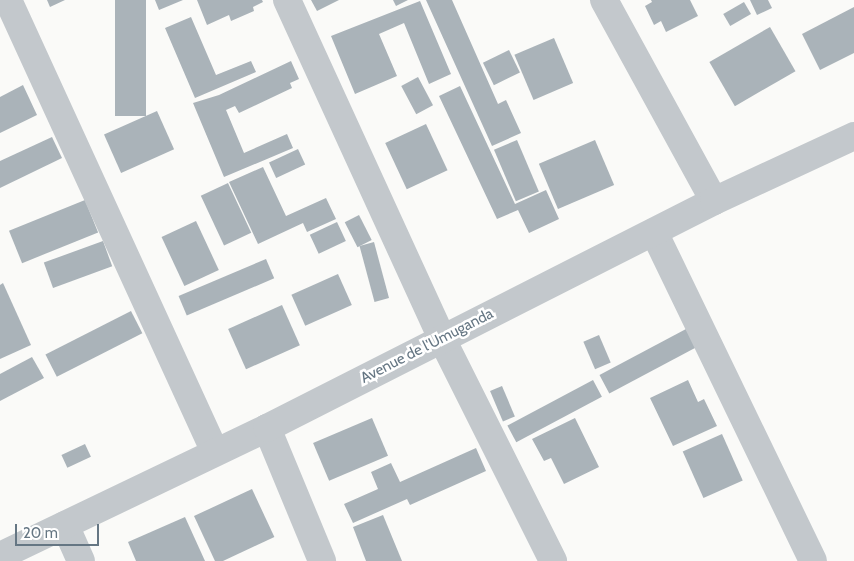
<!DOCTYPE html>
<html>
<head>
<meta charset="utf-8">
<style>
	body { margin:0 }
	#map { position:relative; width:854px; height:561px; overflow:hidden; background:#fafaf8; font-family:Cabin,sans-serif }
	div>[style] { position:absolute }
	[style*='--x'] { left:calc(var(--x)*1px); top:calc(var(--y)*1px); width:calc(var(--w)*1px); rotate:calc(var(--a)*1deg) }
	.building>* { inset:0; background:#aab3b9; transform-origin:0 0 }
	.minor>* { height:28px; margin:-14px; padding:0 14px; transform-origin:14px; border-radius:14px; background:#c3c8cc }
	span { translate:-50% -50%; white-space:nowrap; text-align:center; line-height:1.15; -webkit-text-stroke:5px #fff; paint-order:stroke }
	.street-label { font-size:15px; color:#657683 }
	.scale { position:absolute; left:15px; top:524px; width:84px; height:22px; box-sizing:border-box; border:2px solid #657683; border-top:0; padding-left:6px; font-size:15px; line-height:18px; white-space:nowrap; color:#657683; -webkit-text-stroke:4px #fff; paint-order:stroke }
</style>
</head>
<body>
<div id="map">
	<div class="building">
		<i style="clip-path:polygon(47px 0,65px 0,50px 7px)"></i>
		<i style="left:115px;top:0;width:31px;height:116px"></i>
		<i style="clip-path:polygon(155px 0,183px 0,159px 10px)"></i>
		<i style="clip-path:polygon(197px 0,262px 0,263px 2px,253px 7px,254px 11px,231px 21px,229px 15px,207px 25px)"></i>
		<i style="clip-path:polygon(311px 0,339px 0,317px 11px)"></i>
		<i style="clip-path:polygon(393px 0,408px 0,396px 6px)"></i>
		<i style="clip-path:polygon(426px 0,452px 0,498px 104px,506px 100px,521px 133px,492px 146px)"></i>
		<i style="clip-path:polygon(651px 0,690px 0,698px 16px,666px 32px,661px 21px,654px 25px,645px 6px,652px 2px)"></i>
		<i style="clip-path:polygon(750px 0,768px 0,772px 8px,757px 15px)"></i>
		<i style="clip-path:polygon(420px 1px,451px 74px,429px 84px,404px 23px,379px 34px,397px 76px,355px 94px,331px 36px)"></i>
		<i style="left:744px;top:2px;width:14px;height:24px;rotate:60deg"></i>
		<i style="clip-path:polygon(854px 7px,854px 53px,820px 70px,802px 34px)"></i>
		<i style="clip-path:polygon(191px 17px,216px 75px,251px 61px,256px 72px,195px 98px,165px 28px)"></i>
		<i style="left:770px;top:27px;width:51px;height:70px;rotate:60deg"></i>
		<i style="left:554px;top:38px;width:49px;height:43px;rotate:67deg"></i>
		<i style="left:509px;top:50px;width:25px;height:29px;rotate:64deg"></i>
		<i style="clip-path:polygon(291px 61px,299px 79px,290px 83px,292px 88px,239px 113px,235px 106px,226px 110px,244px 153px,287px 134px,293px 148px,224px 177px,193px 103px,219px 95px)"></i>
		<i style="left:418px;top:77px;width:32px;height:19px;rotate:62deg"></i>
		<i style="clip-path:polygon(23px 85px,37px 115px,0 133px,0 97px)"></i>
		<i style="clip-path:polygon(460px 86px,515px 204px,546px 190px,559px 219px,529px 233px,518px 210px,497px 219px,439px 96px)"></i>
		<i style="left:157px;top:111px;width:42px;height:58px;rotate:66deg"></i>
		<i style="left:426px;top:124px;width:51px;height:45px;rotate:65deg"></i>
		<i style="clip-path:polygon(52px 137px,62px 158px,0 188px,0 161px)"></i>
		<i style="left:517px;top:140px;width:56px;height:25px;rotate:67deg"></i>
		<i style="left:595px;top:140px;width:49px;height:61px;rotate:67deg"></i>
		<i style="left:298px;top:149px;width:17px;height:32px;rotate:65deg"></i>
		<i style="clip-path:polygon(263px 167px,286px 216px,326px 198px,336px 219px,307px 232px,303px 223px,258px 244px,229px 182px)"></i>
		<i style="left:228px;top:183px;width:55px;height:30px;rotate:65deg"></i>
		<i style="left:85px;top:200px;width:35px;height:82px;rotate:68deg"></i>
		<i style="left:359px;top:215px;width:28px;height:16px;rotate:63deg"></i>
		<i style="left:196px;top:221px;width:54px;height:38px;rotate:65deg"></i>
		<i style="left:337px;top:222px;width:21px;height:30px;rotate:65deg"></i>
		<i style="left:103px;top:241px;width:27px;height:63px;rotate:70deg"></i>
		<i style="left:374px;top:242px;width:58px;height:15px;rotate:75deg"></i>
		<i style="left:266px;top:259px;width:21px;height:95px;rotate:67deg"></i>
		<i style="left:338px;top:274px;width:34px;height:51px;rotate:66deg"></i>
		<i style="clip-path:polygon(3px 283px,31px 345px,0 359px,0 285px)"></i>
		<i style="left:282px;top:305px;width:44px;height:59px;rotate:66deg"></i>
		<i style="left:131px;top:311px;width:25px;height:96px;rotate:63deg"></i>
		<i style="left:686px;top:329px;width:21px;height:98px;rotate:62deg"></i>
		<i style="left:599px;top:335px;width:30px;height:17px;rotate:67deg"></i>
		<i style="clip-path:polygon(32px 357px,44px 378px,0 401px,0 374px)"></i>
		<i style="left:593px;top:380px;width:19px;height:97px;rotate:62deg"></i>
		<i style="clip-path:polygon(688px 380px,698px 402px,704px 399px,717px 426px,673px 446px,650px 398px)"></i>
		<i style="left:502px;top:386px;width:33px;height:13px;rotate:67deg"></i>
		<i style="left:372px;top:418px;width:41px;height:64px;rotate:67deg"></i>
		<i style="clip-path:polygon(575px 418px,599px 467px,564px 484px,551px 458px,544px 461px,532px 439px)"></i>
		<i style="left:722px;top:434px;width:51px;height:43px;rotate:66deg"></i>
		<i style="left:85px;top:444px;width:14px;height:26px;rotate:65deg"></i>
		<i style="clip-path:polygon(476px 448px,486px 471px,410px 505px,407px 499px,353px 523px,344px 504px,378px 489px,371px 472px,391px 463px,400px 482px)"></i>
		<i style="left:252px;top:489px;width:53px;height:64px;rotate:65deg"></i>
		<i style="clip-path:polygon(383px 515px,402px 561px,366px 561px,353px 527px)"></i>
		<i style="clip-path:polygon(185px 517px,205px 561px,136px 561px,128px 542px)"></i>
	</div>
	<div class="minor">
		<i style="--x:8;--y:0;--w:497;--a:65.4"></i>
		<i style="--x:287;--y:0;--w:373;--a:65.4"></i>
		<i style="--x:442;--y:339;--w:248;--a:63.4"></i>
		<i style="--x:604;--y:0;--w:229;--a:61.3"></i>
		<i style="--x:654;--y:232;--w:365;--a:64.2"></i>
		<i style="--x:267;--y:428;--w:144;--a:67.5"></i>
		<i style="--x:65;--y:525;--w:39;--a:66"></i>
		<i style="--x:0;--y:556;--w:296;--a:-25.6"></i>
		<i style="--x:267;--y:428;--w:501;--a:-26.92"></i>
		<i style="--x:714;--y:201;--w:154;--a:-24.9"></i>
	</div>
	<div class="street-label">
		<span style="left:427px;top:346px;rotate:-27deg">Avenue de l'Umuganda</span>
	</div>
	<div class="scale">20 m</div>
</div>
</body>
</html>
